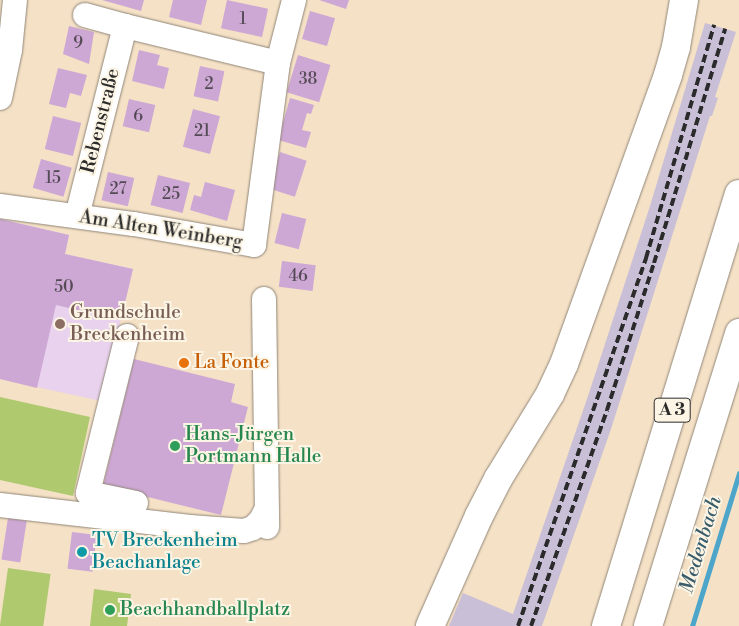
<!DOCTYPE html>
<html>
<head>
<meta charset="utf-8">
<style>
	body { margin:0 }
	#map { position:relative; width:739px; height:626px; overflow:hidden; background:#f5e1c6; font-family:"Libre Bodoni",serif }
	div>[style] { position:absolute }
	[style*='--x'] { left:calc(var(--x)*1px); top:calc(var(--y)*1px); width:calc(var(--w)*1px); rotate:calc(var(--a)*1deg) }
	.built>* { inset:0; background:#e8d2ee }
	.industrial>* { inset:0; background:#c9bfd7 }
	.green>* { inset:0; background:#afc96f; transform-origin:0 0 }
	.stream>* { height:5px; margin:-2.5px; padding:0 2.5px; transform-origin:2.5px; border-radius:2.5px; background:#4da6ca }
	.building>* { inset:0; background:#cda8d4; transform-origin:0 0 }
	.roads { filter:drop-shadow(0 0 1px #908678) drop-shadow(0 0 1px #908678) }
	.minor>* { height:24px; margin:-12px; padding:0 12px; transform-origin:12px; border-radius:12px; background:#fff }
	.major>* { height:28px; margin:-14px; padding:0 14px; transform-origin:14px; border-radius:14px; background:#fff }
	.highway>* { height:28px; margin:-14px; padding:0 14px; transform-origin:14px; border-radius:14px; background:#fff }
	.rail>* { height:4px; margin-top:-2px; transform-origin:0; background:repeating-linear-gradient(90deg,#2b2b2b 0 8px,transparent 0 12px) }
	.dots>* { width:14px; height:14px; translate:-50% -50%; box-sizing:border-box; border:2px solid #fcf5e5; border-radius:50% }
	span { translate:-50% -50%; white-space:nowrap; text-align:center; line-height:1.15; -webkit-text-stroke:4px #fcf5e5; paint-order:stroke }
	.number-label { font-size:16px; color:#544a55 }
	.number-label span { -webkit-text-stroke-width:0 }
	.shield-label span { padding:1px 4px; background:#fcf5e5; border:1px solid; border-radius:4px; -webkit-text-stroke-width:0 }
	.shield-label { font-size:18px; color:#2b2b2b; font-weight:700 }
	.street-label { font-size:19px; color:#2b2b2b }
	.education-label { font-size:19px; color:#785e54 }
	.left { translate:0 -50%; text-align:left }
	.food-label { font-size:19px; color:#c56008 }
	.leisure-label { font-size:19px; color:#27864d }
	.culture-label { font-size:19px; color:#0d838f }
	.water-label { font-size:20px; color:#395c6b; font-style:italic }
</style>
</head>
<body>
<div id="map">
	<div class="built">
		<i style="clip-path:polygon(0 219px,69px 235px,65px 254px,133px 269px,101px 401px,0 379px)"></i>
	</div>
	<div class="industrial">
		<i style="clip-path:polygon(705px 23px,736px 32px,715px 97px,718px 98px,712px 116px,710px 116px,611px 429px,542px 626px,449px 626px,463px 593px,513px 614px,589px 393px,650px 206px)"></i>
	</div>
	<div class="green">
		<i style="clip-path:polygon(0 397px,90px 417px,73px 496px,0 480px)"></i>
		<i style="left:8px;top:568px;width:43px;height:59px;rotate:8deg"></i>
		<i style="clip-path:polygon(94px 589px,131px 594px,127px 626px,90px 626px)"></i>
	</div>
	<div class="stream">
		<i style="--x:692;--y:626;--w:160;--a:-72.9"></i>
	</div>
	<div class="building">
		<i style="clip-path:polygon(102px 0,144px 0,141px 11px)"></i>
		<i style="clip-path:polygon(173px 0,207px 0,201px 25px,169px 17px)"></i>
		<i style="left:227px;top:0;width:42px;height:29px;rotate:12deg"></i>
		<i style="clip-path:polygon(319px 0,349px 0,346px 9px)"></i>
		<i style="left:310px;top:11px;width:26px;height:29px;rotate:16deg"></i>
		<i style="clip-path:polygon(69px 26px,94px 32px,89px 64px,63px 54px)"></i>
		<i style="clip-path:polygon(139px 50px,160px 55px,157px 65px,169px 68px,164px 89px,132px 81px)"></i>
		<i style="left:298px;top:55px;width:34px;height:39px;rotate:17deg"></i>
		<i style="left:200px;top:66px;width:25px;height:31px;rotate:12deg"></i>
		<i style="clip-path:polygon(58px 68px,87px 75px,81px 96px,70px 93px,66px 108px,49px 104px)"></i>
		<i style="clip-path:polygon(290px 98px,314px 105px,311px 114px,307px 113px,302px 130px,311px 132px,306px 148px,278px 140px)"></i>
		<i style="left:129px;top:99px;width:27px;height:28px;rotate:13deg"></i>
		<i style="left:193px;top:109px;width:28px;height:39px;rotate:15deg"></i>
		<i style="left:53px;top:116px;width:29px;height:34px;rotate:14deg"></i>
		<i style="left:280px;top:152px;width:28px;height:38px;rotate:18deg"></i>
		<i style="left:41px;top:159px;width:32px;height:30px;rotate:16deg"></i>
		<i style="left:108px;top:172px;width:27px;height:29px;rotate:13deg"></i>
		<i style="left:158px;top:175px;width:33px;height:31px;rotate:14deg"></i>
		<i style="clip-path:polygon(205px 182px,235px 190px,227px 221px,190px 210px,194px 195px,201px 197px)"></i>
		<i style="left:282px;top:213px;width:25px;height:31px;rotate:14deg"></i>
		<i style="clip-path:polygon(0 219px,69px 235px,65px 254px,133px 269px,121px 320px,56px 305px,37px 388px,0 379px)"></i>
		<i style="left:282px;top:261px;width:34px;height:26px;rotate:7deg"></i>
		<i style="clip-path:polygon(134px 359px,235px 384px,231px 402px,248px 407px,221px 515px,103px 486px)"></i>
		<i style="left:8px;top:518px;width:19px;height:42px;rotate:9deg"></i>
		<i style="left:72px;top:532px;width:25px;height:37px;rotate:7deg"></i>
	</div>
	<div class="roads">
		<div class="minor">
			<i style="--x:85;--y:15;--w:41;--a:15.4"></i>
			<i style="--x:0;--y:98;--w:49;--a:-78.2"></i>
			<i style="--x:10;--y:50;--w:50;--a:-84.3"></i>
			<i style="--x:0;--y:206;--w:135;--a:7.7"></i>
			<i style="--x:134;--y:224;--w:122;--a:9.9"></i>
			<i style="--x:254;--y:245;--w:184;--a:-82.5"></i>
			<i style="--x:278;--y:63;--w:65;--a:-75.7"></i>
			<i style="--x:77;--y:216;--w:196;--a:-75.8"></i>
			<i style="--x:125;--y:26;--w:157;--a:13.6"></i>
			<i style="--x:264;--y:299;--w:228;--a:89.2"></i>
			<i style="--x:127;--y:336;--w:162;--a:104"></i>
			<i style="--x:88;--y:493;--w:49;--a:11.8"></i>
			<i style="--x:0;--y:505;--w:191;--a:6.6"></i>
			<i style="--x:190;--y:527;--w:54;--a:4.2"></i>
			<i style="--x:244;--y:531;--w:9;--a:-18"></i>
			<i style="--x:253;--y:528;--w:11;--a:-45"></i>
			<i style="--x:261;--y:520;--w:11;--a:-63"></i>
		</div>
		<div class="major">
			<i style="--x:430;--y:626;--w:120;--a:-66"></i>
			<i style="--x:479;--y:516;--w:42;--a:-62.8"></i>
			<i style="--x:498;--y:479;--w:100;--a:-58.5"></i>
			<i style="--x:550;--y:394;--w:33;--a:-65"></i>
			<i style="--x:564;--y:364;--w:307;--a:-70.2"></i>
			<i style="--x:668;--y:75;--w:29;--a:-74"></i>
			<i style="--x:676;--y:47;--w:48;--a:-80.3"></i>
		</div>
		<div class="highway">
			<i style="--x:606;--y:626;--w:452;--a:-72.9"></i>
			<i style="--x:648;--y:626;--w:307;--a:-72.7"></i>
		</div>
	</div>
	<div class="rail">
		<i style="--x:518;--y:626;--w:390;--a:-70.8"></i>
		<i style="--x:646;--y:258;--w:243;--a:-73.7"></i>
		<i style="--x:531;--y:626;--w:229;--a:-70.6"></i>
		<i style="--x:607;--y:410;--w:154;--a:-72.3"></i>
		<i style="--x:654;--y:263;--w:245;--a:-73.1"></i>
	</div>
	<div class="dots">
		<i style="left:60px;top:324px;background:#8d6e63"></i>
		<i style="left:184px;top:363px;background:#e8710a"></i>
		<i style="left:175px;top:446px;background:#2e9e5b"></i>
		<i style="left:82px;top:552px;background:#0f9aa8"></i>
		<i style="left:110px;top:610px;background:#2e9e5b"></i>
	</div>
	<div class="number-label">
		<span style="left:243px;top:19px">1</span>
		<span style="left:78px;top:43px">9</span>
		<span style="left:308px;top:79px">38</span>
		<span style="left:209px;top:84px">2</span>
		<span style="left:138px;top:116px">6</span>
		<span style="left:202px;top:131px">21</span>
		<span style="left:53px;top:178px">15</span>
		<span style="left:118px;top:189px">27</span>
		<span style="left:171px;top:194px">25</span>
		<span style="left:298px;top:276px">46</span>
		<span style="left:64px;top:287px">50</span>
	</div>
	<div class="shield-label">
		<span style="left:672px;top:410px">A 3</span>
	</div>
	<div class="street-label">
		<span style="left:101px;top:121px;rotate:-76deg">Rebenstraße</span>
		<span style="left:161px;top:230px;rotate:9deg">Am Alten Weinberg</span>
	</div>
	<div class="education-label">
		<span class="left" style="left:70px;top:324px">Grundschule<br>Breckenheim</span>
	</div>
	<div class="food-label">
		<span class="left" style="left:194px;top:363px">La Fonte</span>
	</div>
	<div class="leisure-label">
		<span class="left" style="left:185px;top:446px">Hans-Jürgen<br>Portmann Halle</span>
		<span class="left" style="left:120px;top:610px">Beachhandballplatz</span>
	</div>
	<div class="culture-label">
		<span class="left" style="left:92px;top:552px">TV Breckenheim<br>Beachanlage</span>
	</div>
	<div class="water-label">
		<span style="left:701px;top:545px;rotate:-73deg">Medenbach</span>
	</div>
</div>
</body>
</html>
